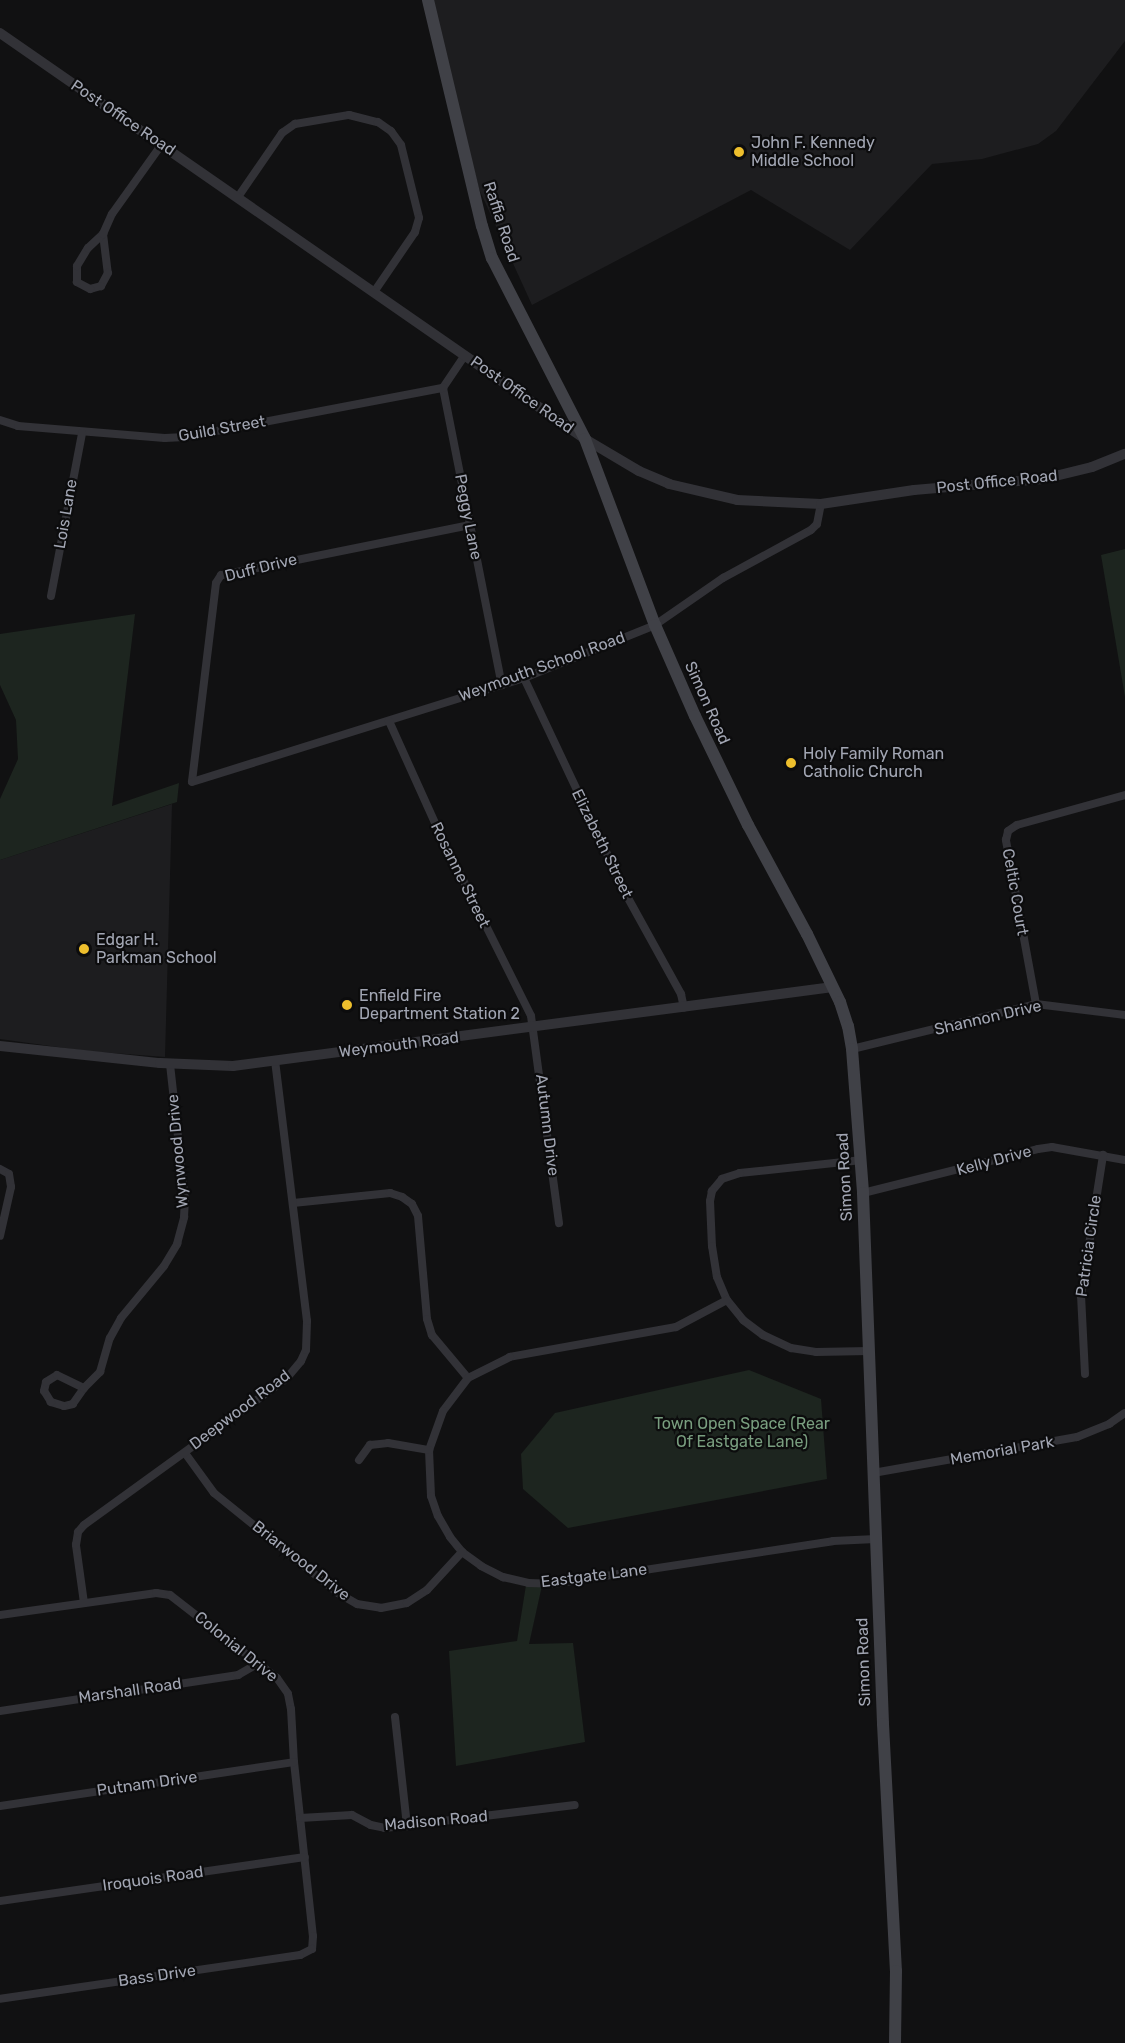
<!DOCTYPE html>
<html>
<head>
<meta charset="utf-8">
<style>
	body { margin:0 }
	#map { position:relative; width:1125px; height:2043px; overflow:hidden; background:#111112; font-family:Rubik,sans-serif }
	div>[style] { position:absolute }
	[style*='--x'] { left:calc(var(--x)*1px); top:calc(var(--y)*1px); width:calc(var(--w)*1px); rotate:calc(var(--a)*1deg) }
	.built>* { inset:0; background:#1d1d1f }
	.green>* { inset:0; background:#1d251f }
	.minor>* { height:8px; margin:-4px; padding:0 4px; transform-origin:4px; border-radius:4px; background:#323237 }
	.tertiary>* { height:10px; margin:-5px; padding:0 5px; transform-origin:5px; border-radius:5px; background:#323237 }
	.secondary>* { height:12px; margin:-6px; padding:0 6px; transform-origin:6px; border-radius:6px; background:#404147 }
	.dots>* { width:16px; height:16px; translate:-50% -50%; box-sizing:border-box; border:3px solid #0c0c0d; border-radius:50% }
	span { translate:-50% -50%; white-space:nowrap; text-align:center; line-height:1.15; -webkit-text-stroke:4.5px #0c0c0d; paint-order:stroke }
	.street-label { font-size:16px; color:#a2a6b3 }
	.poi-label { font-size:16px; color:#a2a6b3 }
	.left { translate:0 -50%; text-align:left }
	.park-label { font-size:16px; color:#799e7f }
</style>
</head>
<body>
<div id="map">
	<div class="built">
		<i style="clip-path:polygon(430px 0,1125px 0,1125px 41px,1056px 131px,1038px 144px,982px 159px,932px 164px,850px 250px,751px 190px,532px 305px,479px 189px)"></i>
		<i style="clip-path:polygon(172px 804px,165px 1057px,86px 1051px,0 1039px,0 860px)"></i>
	</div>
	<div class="green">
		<i style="clip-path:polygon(1125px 549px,1125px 697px,1101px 555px)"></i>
		<i style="clip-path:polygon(135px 614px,112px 806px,179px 783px,177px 802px,0 860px,0 799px,18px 759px,16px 720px,0 685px,0 634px)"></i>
		<i style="clip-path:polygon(749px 1370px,821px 1399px,827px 1479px,568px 1528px,523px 1489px,521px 1454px,555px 1413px)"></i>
		<i style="clip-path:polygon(527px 1579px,543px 1581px,529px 1644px,573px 1643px,585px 1742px,456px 1766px,449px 1651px,517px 1641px)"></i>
	</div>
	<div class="minor">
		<i style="--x:238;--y:197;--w:78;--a:-55.5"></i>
		<i style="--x:282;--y:133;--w:16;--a:-35"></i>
		<i style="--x:295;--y:124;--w:55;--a:-9.5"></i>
		<i style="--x:349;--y:115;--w:30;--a:14"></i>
		<i style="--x:378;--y:122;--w:16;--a:35"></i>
		<i style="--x:391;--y:131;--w:17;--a:54"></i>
		<i style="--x:401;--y:145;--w:75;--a:76.1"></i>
		<i style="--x:419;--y:218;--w:15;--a:106"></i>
		<i style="--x:415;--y:232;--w:73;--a:124.3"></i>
		<i style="--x:103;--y:234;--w:39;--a:83"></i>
		<i style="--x:108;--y:273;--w:15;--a:118"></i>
		<i style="--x:101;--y:286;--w:11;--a:165"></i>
		<i style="--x:90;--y:289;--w:15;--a:-152"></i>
		<i style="--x:77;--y:282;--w:16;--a:-90"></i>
		<i style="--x:77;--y:266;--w:21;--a:-59"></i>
		<i style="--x:88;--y:248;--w:21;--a:-43"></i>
		<i style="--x:103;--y:234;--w:22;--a:-66"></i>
		<i style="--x:112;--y:214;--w:86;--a:-54.5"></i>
		<i style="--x:465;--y:355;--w:40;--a:124"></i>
		<i style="--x:443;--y:388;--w:303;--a:78.8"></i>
		<i style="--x:0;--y:420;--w:19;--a:18"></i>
		<i style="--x:18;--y:426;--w:147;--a:4.7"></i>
		<i style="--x:165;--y:438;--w:20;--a:-3"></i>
		<i style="--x:185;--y:437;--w:263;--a:-10.8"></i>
		<i style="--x:470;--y:525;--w:254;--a:168.6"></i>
		<i style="--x:221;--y:575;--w:9;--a:122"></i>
		<i style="--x:216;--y:583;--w:200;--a:96.9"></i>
		<i style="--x:192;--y:782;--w:348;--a:-17.4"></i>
		<i style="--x:524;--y:678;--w:141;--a:-22"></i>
		<i style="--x:655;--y:625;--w:83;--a:-34.7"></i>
		<i style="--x:723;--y:578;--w:100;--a:-28.6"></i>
		<i style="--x:811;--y:530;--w:8;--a:-45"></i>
		<i style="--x:817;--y:524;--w:20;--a:-79"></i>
		<i style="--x:51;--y:596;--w:166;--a:-79.2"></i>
		<i style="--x:524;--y:678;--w:243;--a:64.7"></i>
		<i style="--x:628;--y:898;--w:110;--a:61.1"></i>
		<i style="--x:681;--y:994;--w:14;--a:78"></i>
		<i style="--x:389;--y:721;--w:126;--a:65.7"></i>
		<i style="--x:441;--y:836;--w:201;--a:63.4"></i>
		<i style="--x:531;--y:1016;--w:209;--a:82.3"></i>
		<i style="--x:1036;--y:1004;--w:167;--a:-100.4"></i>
		<i style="--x:1006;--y:840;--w:9;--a:-77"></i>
		<i style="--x:1008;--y:831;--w:11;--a:-34"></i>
		<i style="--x:1017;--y:825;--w:112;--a:-15.5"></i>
		<i style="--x:852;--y:1049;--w:189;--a:-13.7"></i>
		<i style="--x:1036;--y:1004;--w:90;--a:7"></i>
		<i style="--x:862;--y:1160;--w:123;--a:173.9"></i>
		<i style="--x:740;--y:1173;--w:19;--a:162"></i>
		<i style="--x:722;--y:1179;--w:16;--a:130"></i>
		<i style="--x:712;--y:1191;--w:10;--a:101"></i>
		<i style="--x:710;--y:1201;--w:45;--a:87.5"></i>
		<i style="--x:712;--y:1246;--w:31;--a:81"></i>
		<i style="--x:717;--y:1277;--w:25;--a:67"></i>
		<i style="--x:727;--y:1300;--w:26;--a:51"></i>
		<i style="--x:743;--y:1320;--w:25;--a:37"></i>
		<i style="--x:763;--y:1335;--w:31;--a:25"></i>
		<i style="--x:791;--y:1348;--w:25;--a:9"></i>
		<i style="--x:816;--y:1352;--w:53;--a:-1.1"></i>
		<i style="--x:0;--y:1169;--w:10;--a:29"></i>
		<i style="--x:9;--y:1174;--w:13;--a:81"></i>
		<i style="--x:11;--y:1187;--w:50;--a:102.7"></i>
		<i style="--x:863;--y:1193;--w:180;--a:-14.1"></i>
		<i style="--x:1038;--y:1149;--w:14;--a:-8"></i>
		<i style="--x:1052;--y:1147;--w:74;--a:10.1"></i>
		<i style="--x:293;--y:1203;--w:98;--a:-5.9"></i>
		<i style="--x:390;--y:1193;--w:13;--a:18"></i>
		<i style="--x:402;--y:1197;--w:12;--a:35"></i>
		<i style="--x:412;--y:1204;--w:13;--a:63"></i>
		<i style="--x:418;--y:1216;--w:103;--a:85"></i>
		<i style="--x:427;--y:1319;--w:17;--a:73"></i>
		<i style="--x:432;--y:1335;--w:56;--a:50.1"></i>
		<i style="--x:727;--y:1300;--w:58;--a:152.1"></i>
		<i style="--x:676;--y:1327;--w:169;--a:169.8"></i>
		<i style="--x:510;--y:1357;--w:47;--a:153.4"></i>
		<i style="--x:468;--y:1378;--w:41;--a:127.1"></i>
		<i style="--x:443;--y:1411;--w:41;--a:109.7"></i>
		<i style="--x:429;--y:1450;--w:46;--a:87.5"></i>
		<i style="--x:431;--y:1496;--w:21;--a:71"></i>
		<i style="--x:438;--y:1516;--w:24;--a:60"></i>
		<i style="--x:450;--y:1537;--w:19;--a:51"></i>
		<i style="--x:462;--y:1552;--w:24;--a:36"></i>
		<i style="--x:481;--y:1566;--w:25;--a:27"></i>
		<i style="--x:503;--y:1577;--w:26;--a:13"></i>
		<i style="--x:528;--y:1583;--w:25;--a:2"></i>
		<i style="--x:553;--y:1584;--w:283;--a:-8.7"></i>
		<i style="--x:833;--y:1541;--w:43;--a:-2.7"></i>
		<i style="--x:1085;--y:1374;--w:78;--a:-92.9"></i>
		<i style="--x:1081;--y:1296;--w:143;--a:-81.1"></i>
		<i style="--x:84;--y:1388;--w:19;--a:125"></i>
		<i style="--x:73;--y:1404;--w:9;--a:167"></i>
		<i style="--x:64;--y:1406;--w:14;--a:-163"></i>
		<i style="--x:51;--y:1402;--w:13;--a:-122"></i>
		<i style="--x:44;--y:1391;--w:9;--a:-77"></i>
		<i style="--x:46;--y:1382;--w:13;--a:-32"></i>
		<i style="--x:57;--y:1375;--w:30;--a:26"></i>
		<i style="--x:84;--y:1388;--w:23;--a:-45"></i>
		<i style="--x:100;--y:1372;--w:35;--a:-74"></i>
		<i style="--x:110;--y:1338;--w:23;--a:-61"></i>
		<i style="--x:121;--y:1318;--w:67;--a:-50.4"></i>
		<i style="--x:164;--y:1266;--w:26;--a:-59"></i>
		<i style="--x:177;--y:1244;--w:28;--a:-75"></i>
		<i style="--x:184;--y:1217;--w:17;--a:-87"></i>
		<i style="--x:185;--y:1200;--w:137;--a:-96.3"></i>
		<i style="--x:185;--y:1453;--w:49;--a:54.1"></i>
		<i style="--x:214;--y:1493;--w:159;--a:38.9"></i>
		<i style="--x:338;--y:1593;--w:22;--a:30"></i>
		<i style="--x:357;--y:1604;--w:24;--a:9"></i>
		<i style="--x:381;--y:1608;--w:26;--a:-11"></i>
		<i style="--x:407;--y:1603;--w:24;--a:-33"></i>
		<i style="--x:427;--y:1590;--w:52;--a:-47.4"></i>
		<i style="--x:359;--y:1460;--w:19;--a:-54"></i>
		<i style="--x:370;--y:1445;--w:18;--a:-6"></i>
		<i style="--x:388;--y:1443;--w:42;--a:9.7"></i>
		<i style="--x:873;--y:1473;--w:207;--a:-10"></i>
		<i style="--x:1077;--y:1437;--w:35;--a:-22"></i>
		<i style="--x:1109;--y:1424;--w:19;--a:-35"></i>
		<i style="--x:84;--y:1603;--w:59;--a:-97.9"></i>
		<i style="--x:76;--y:1545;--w:13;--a:-81"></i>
		<i style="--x:78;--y:1532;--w:9;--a:-49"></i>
		<i style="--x:84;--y:1525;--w:249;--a:-35.9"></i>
		<i style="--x:286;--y:1379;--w:23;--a:-50"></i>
		<i style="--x:301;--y:1361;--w:12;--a:-66"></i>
		<i style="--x:306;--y:1350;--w:29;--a:-88"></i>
		<i style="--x:307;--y:1321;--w:262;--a:-97"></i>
		<i style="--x:0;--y:1615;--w:158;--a:-8"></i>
		<i style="--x:156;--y:1593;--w:14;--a:8"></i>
		<i style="--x:170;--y:1595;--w:135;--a:37.8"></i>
		<i style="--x:277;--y:1678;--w:19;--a:55"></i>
		<i style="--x:288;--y:1694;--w:15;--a:79"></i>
		<i style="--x:291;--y:1709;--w:53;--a:86.8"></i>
		<i style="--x:294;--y:1762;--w:175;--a:83.8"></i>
		<i style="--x:313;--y:1936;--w:13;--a:94"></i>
		<i style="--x:312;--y:1949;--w:13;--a:153"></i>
		<i style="--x:300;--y:1955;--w:303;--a:171.7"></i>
		<i style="--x:0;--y:1711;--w:241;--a:-8.6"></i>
		<i style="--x:238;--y:1675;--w:22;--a:-30"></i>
		<i style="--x:395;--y:1717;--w:110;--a:83.7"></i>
		<i style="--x:0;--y:1806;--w:297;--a:-8.5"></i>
		<i style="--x:300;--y:1818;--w:52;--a:-3.3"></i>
		<i style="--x:352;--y:1815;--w:21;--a:28"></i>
		<i style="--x:371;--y:1825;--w:14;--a:12"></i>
		<i style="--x:385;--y:1828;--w:191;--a:-6.9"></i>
		<i style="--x:0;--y:1901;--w:308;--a:-8.2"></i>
	</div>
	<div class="tertiary">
		<i style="--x:0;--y:33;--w:712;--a:34.76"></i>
		<i style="--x:585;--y:439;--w:63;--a:30.7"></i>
		<i style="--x:639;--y:471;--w:33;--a:23"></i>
		<i style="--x:669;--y:484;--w:70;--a:13.2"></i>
		<i style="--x:737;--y:500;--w:84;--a:2.7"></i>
		<i style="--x:821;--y:504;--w:94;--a:-8.6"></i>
		<i style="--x:914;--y:490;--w:129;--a:-4.9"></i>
		<i style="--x:1043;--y:479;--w:50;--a:-13.8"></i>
		<i style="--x:1092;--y:467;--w:35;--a:-22"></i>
		<i style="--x:0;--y:1046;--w:161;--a:6.1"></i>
		<i style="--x:160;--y:1063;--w:73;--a:2.4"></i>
		<i style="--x:233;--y:1066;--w:605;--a:-7.5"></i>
	</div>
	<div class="secondary">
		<i style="--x:428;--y:0;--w:232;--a:76.6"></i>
		<i style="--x:482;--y:226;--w:34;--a:73"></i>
		<i style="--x:492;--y:258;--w:203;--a:62.8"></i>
		<i style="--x:585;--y:439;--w:199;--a:69.4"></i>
		<i style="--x:655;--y:625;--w:99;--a:66.3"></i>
		<i style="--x:695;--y:716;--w:121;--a:64.1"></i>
		<i style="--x:748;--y:825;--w:124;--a:61.6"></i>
		<i style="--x:807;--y:934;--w:76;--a:64.1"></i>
		<i style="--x:840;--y:1002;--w:25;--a:72"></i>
		<i style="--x:848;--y:1026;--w:23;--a:80"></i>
		<i style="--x:852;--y:1049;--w:144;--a:85.6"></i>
		<i style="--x:863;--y:1193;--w:531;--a:87.84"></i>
		<i style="--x:883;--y:1724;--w:247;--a:87"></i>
		<i style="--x:896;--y:1971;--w:72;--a:90.8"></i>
	</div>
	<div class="dots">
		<i style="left:739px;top:152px;background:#eebf2d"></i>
		<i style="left:791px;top:763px;background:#eebf2d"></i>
		<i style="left:84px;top:949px;background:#eebf2d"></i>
		<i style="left:347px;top:1005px;background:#eebf2d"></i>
	</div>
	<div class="street-label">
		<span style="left:123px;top:118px;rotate:34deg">Post Office Road</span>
		<span style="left:501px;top:222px;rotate:72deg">Raffia Road</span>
		<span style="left:522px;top:395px;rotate:35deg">Post Office Road</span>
		<span style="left:222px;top:429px;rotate:-10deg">Guild Street</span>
		<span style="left:997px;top:482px;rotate:-6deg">Post Office Road</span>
		<span style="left:66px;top:514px;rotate:-80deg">Lois Lane</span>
		<span style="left:468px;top:517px;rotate:79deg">Peggy Lane</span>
		<span style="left:261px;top:568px;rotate:-14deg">Duff Drive</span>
		<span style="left:542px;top:667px;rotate:-20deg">Weymouth School Road</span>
		<span style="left:707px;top:703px;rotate:66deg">Simon Road</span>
		<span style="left:602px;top:844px;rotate:64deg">Elizabeth Street</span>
		<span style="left:460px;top:875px;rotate:64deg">Rosanne Street</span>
		<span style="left:1015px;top:892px;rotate:80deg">Celtic Court</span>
		<span style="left:988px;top:1018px;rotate:-13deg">Shannon Drive</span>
		<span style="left:399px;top:1045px;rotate:-7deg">Weymouth Road</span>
		<span style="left:547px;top:1125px;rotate:83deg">Autumn Drive</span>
		<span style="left:178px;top:1151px;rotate:-95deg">Wynwood Drive</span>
		<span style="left:994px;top:1161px;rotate:-15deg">Kelly Drive</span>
		<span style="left:845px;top:1177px;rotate:-93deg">Simon Road</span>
		<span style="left:1089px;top:1246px;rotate:-82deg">Patricia Circle</span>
		<span style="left:240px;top:1410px;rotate:-37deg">Deepwood Road</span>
		<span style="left:1002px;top:1451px;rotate:-10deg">Memorial Park</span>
		<span style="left:301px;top:1561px;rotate:38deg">Briarwood Drive</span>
		<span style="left:594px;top:1576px;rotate:-7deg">Eastgate Lane</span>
		<span style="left:236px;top:1647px;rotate:39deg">Colonial Drive</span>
		<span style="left:864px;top:1662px;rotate:-92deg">Simon Road</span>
		<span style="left:130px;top:1691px;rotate:-8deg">Marshall Road</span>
		<span style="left:147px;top:1784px;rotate:-8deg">Putnam Drive</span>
		<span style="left:436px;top:1821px;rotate:-5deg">Madison Road</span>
		<span style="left:153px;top:1879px;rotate:-8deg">Iroquois Road</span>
		<span style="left:157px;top:1976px;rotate:-8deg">Bass Drive</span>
	</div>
	<div class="poi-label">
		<span class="left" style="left:751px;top:152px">John F. Kennedy<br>Middle School</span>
		<span class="left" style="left:803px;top:763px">Holy Family Roman<br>Catholic Church</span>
		<span class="left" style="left:96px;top:949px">Edgar H.<br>Parkman School</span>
		<span class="left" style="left:359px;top:1005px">Enfield Fire<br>Department Station 2</span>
	</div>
	<div class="park-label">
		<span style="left:742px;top:1433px">Town Open Space (Rear<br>Of Eastgate Lane)</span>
	</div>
</div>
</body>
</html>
